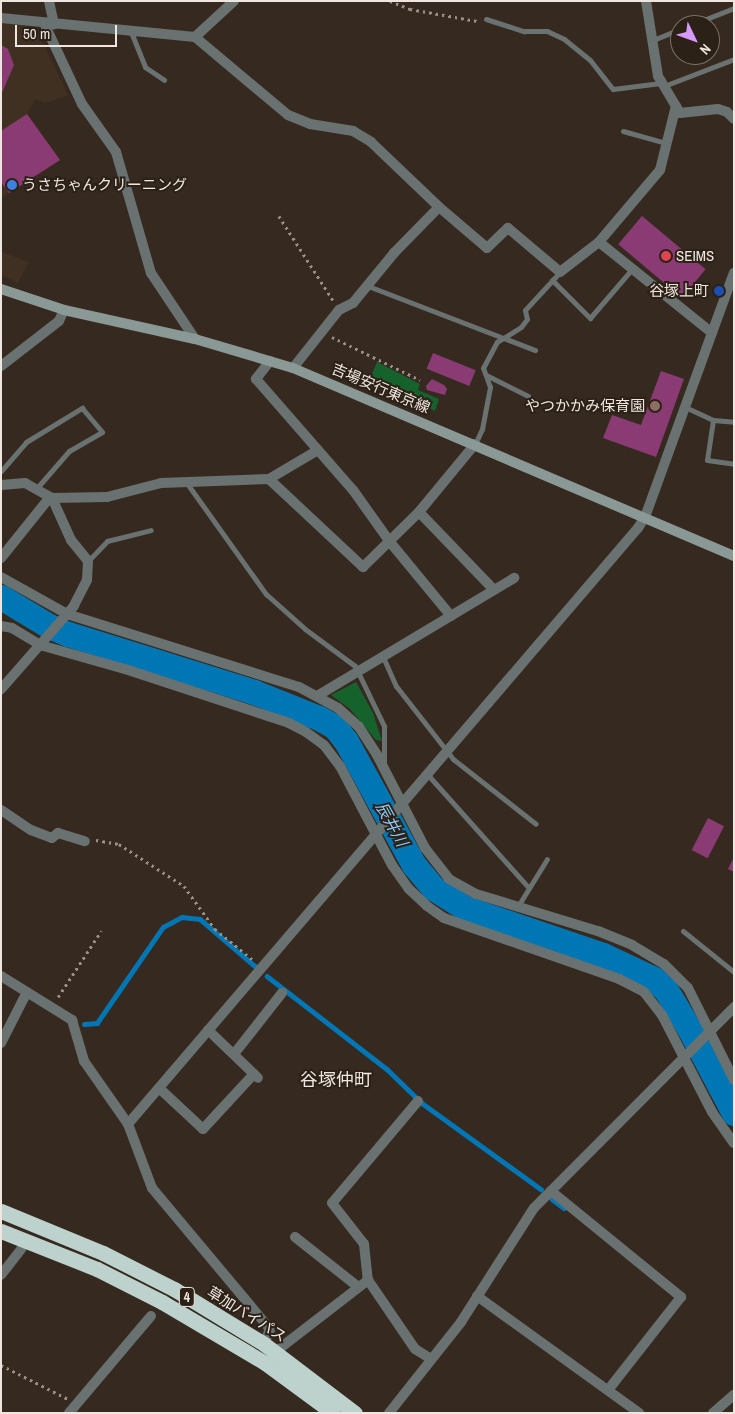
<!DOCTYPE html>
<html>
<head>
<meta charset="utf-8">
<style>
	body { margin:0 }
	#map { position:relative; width:735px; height:1414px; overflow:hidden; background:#362a20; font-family:"Archivo Narrow","Noto Sans JP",sans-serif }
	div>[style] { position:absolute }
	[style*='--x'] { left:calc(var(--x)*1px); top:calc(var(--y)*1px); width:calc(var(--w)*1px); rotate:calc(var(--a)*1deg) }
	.built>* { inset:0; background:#403021 }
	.green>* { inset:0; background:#16622c }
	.stream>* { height:4.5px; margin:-2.25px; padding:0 2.25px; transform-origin:2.25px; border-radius:2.25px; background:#0077b4 }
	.river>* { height:25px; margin:-12.5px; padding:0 12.5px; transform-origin:12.5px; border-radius:12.5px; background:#0077b4 }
	.building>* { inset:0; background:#8b3b73; transform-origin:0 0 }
	.path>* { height:2.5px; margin-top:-1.25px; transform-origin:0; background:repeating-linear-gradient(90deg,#9a9087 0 2.5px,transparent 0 6.5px) }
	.lane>* { height:5px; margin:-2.5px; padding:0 2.5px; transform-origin:2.5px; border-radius:2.5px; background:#697270 }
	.street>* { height:10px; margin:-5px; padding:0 5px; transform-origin:5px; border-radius:5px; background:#697270 }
	.secondary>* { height:10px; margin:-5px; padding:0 5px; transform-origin:5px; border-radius:5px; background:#8b9996 }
	.highway>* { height:15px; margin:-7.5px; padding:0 7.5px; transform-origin:7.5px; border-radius:7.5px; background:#bdd2cd }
	.dots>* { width:14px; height:14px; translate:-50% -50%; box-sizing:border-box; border:2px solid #2c2117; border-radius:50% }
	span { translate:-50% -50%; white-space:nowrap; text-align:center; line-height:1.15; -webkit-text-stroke:4px #2c2117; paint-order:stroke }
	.shield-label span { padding:1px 4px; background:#2c2117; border:1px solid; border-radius:4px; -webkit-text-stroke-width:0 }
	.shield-label { font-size:14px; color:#eee6df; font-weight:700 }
	.poi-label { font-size:15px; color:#eee6df }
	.left { translate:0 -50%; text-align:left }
	.right { translate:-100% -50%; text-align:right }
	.street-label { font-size:15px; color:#eee6df }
	.water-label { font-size:16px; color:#8acbfb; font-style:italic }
	.quarter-label { font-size:18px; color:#eee6df }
	.frame { position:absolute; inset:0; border:2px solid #eee6df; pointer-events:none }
	.north { position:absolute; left:670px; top:15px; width:50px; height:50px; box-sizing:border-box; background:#2c2117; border:1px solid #7a7067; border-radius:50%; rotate:132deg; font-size:14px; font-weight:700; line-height:20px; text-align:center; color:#eee6df }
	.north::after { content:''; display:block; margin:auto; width:18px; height:22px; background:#d69bfa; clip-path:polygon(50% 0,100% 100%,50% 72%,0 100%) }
	.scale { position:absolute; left:15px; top:25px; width:102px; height:22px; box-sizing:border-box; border:2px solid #eee6df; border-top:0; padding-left:6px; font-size:15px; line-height:18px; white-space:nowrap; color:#eee6df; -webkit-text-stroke:4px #2c2117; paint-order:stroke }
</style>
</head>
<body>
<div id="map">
	<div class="built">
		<i style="clip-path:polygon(1px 23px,35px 27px,68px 95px,45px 103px,35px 99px,27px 114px,60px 160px,1px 198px)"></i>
		<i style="clip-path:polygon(1px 252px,29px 262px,18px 283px,1px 275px)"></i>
	</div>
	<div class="green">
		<i style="clip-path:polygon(377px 362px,420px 384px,418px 390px,439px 399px,435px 411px,369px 381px)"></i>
		<i style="clip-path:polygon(356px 682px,373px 713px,382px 741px,376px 740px,350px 709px,331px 695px)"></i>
	</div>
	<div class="stream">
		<i style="--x:267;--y:976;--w:152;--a:37.8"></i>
		<i style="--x:387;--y:1069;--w:49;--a:44.2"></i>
		<i style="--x:422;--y:1103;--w:147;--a:35.9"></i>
		<i style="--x:84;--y:1024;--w:13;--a:-4"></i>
		<i style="--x:97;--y:1023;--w:116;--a:-55.5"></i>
		<i style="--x:163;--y:927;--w:21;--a:-28"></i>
		<i style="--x:182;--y:917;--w:18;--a:6"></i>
		<i style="--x:200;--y:919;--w:72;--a:40.5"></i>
		<i style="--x:552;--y:1199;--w:15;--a:37"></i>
	</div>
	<div class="river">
		<i style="--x:1;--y:597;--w:56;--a:31.1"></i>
		<i style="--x:49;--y:626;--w:21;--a:23"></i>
		<i style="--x:68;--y:634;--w:195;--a:17.3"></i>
		<i style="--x:254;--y:692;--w:70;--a:21.8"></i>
		<i style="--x:319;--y:718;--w:18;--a:29"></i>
		<i style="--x:335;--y:727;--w:18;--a:52"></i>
		<i style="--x:346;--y:741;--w:141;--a:61.3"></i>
		<i style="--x:414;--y:865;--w:30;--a:50"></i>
		<i style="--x:433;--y:888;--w:38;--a:32"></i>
		<i style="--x:465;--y:908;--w:146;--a:18.8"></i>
		<i style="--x:603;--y:955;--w:56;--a:25.2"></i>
		<i style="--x:654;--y:979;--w:16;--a:43"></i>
		<i style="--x:666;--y:990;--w:47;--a:59"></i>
		<i style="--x:690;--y:1030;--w:94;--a:62.1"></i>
	</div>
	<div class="building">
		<i style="clip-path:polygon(1px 45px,8px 49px,14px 65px,1px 95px)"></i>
		<i style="clip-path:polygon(27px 114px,60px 160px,9px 193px,1px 182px,1px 131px)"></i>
		<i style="left:642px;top:216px;width:83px;height:37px;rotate:40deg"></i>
		<i style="left:433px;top:353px;width:46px;height:17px;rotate:22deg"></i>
		<i style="clip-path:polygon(661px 371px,684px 379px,656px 457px,603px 438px,612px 415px,641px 425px)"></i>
		<i style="clip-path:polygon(432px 379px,444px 385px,447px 389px,445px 395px,427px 390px,426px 386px)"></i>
		<i style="left:708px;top:818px;width:18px;height:36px;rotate:27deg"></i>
		<i style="clip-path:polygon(734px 857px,734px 872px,728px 869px)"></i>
	</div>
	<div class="path">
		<i style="--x:390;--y:1;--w:22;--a:22"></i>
		<i style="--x:410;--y:9;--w:68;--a:10.2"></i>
		<i style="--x:279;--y:216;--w:100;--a:57.3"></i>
		<i style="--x:332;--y:337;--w:98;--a:26"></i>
		<i style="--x:96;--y:840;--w:23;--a:10"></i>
		<i style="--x:119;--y:844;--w:77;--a:32.9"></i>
		<i style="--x:184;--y:886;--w:53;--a:54.2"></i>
		<i style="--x:215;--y:929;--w:49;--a:39.2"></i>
		<i style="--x:58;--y:997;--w:79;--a:-56.9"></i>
		<i style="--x:1;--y:1365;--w:75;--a:26.9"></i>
	</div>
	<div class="lane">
		<i style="--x:486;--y:19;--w:40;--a:18"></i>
		<i style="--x:524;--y:31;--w:23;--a:0"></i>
		<i style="--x:547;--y:31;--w:19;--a:25"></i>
		<i style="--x:564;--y:39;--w:33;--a:39"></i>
		<i style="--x:590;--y:60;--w:37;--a:52"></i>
		<i style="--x:613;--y:89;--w:48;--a:-7.1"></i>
		<i style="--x:691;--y:25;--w:46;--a:-21.6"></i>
		<i style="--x:131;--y:32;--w:38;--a:68"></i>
		<i style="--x:145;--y:67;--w:23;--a:34"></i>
		<i style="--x:653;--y:40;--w:29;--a:-22"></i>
		<i style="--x:664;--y:86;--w:75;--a:-21.1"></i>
		<i style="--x:623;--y:131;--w:45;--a:15.6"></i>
		<i style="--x:552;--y:280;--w:54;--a:45"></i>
		<i style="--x:590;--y:318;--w:65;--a:-49.4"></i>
		<i style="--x:368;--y:286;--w:179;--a:21"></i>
		<i style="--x:486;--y:375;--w:47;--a:26.6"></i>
		<i style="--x:685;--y:407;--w:31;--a:25"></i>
		<i style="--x:713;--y:420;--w:21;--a:5"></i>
		<i style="--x:713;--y:420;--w:40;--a:98.5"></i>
		<i style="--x:707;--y:460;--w:27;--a:8"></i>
		<i style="--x:475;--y:444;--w:17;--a:-65"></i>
		<i style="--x:482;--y:429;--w:43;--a:-79.2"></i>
		<i style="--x:490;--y:387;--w:20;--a:-110"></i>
		<i style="--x:483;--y:368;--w:30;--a:-62"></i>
		<i style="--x:497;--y:342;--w:28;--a:-32"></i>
		<i style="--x:521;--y:327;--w:10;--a:-53"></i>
		<i style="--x:527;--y:319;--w:9;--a:-103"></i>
		<i style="--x:525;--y:310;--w:52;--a:-47.4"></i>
		<i style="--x:1;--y:471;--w:38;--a:-49"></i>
		<i style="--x:26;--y:442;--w:66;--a:-31.3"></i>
		<i style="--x:82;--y:408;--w:31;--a:50"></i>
		<i style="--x:102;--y:432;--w:38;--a:150"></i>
		<i style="--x:69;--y:451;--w:50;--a:131"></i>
		<i style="--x:186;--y:482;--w:138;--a:54.5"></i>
		<i style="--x:266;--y:594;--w:52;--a:41.9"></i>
		<i style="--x:305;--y:629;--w:62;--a:36.5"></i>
		<i style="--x:355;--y:666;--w:67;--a:64.2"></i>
		<i style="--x:384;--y:726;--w:40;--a:90"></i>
		<i style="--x:88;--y:561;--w:28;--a:-46"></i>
		<i style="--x:107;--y:541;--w:45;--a:-14"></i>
		<i style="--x:383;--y:657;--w:32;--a:66"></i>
		<i style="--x:396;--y:686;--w:93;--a:52"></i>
		<i style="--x:453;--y:759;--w:105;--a:38.1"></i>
		<i style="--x:428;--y:775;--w:150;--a:48.2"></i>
		<i style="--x:518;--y:906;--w:55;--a:-58.3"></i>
		<i style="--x:683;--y:931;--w:65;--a:38.8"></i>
	</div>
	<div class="street">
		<i style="--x:49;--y:1;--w:24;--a:78"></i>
		<i style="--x:646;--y:1;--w:76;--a:80.9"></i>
		<i style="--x:658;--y:76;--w:43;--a:59.3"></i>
		<i style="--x:680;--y:113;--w:38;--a:-6"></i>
		<i style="--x:718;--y:109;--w:9;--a:18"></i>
		<i style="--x:727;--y:112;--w:10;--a:45"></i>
		<i style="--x:1;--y:18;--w:195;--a:5.6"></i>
		<i style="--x:195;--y:37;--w:53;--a:-42.7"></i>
		<i style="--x:45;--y:25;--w:87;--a:64.9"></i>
		<i style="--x:82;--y:104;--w:59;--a:54.7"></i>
		<i style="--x:116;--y:152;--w:126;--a:73.9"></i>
		<i style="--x:151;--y:273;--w:79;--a:56.3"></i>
		<i style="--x:195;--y:37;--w:121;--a:40"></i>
		<i style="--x:288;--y:115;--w:24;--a:22"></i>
		<i style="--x:310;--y:124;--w:44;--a:9.2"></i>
		<i style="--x:353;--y:131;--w:21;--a:31"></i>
		<i style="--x:371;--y:142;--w:94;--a:43.7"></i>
		<i style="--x:439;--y:207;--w:63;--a:40.5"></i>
		<i style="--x:487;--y:248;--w:29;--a:-44"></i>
		<i style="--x:508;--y:228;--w:68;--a:40.2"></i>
		<i style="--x:560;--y:272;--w:49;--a:-37.6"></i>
		<i style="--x:599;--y:242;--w:145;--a:38.8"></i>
		<i style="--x:599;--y:242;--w:94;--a:-49.7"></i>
		<i style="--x:660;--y:170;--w:66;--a:-76"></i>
		<i style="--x:270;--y:361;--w:23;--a:128"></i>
		<i style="--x:256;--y:379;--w:147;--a:48.9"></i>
		<i style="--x:353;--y:490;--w:64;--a:54.6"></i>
		<i style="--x:390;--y:542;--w:96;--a:50.5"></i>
		<i style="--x:1;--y:366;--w:73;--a:-37.8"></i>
		<i style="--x:59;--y:321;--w:12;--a:-66"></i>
		<i style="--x:293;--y:368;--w:74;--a:-51.6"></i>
		<i style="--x:339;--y:310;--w:16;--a:-27"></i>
		<i style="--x:353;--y:303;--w:65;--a:-50.6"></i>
		<i style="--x:394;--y:253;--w:64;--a:-45.6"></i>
		<i style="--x:269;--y:479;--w:57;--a:-30.6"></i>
		<i style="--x:1;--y:485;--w:24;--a:-5"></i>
		<i style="--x:25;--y:483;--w:31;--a:29"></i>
		<i style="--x:52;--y:498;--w:46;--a:65.7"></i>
		<i style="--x:71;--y:540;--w:27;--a:51"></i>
		<i style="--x:88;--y:561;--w:19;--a:93"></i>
		<i style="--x:87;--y:580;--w:29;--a:117"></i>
		<i style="--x:74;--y:606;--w:111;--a:131.3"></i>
		<i style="--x:52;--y:498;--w:55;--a:-1"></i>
		<i style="--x:107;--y:497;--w:56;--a:-14.5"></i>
		<i style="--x:161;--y:483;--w:108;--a:-2.1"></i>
		<i style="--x:269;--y:479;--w:129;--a:43.1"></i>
		<i style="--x:363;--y:567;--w:78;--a:-44.5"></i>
		<i style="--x:419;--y:512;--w:88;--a:-50.5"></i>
		<i style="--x:419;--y:512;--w:108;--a:46.1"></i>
		<i style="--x:1;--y:558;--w:78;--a:-51.2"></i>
		<i style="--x:1;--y:577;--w:76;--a:29.3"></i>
		<i style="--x:67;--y:614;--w:243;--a:17.5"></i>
		<i style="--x:299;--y:687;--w:44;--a:28.3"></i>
		<i style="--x:338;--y:708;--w:28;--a:42"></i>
		<i style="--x:359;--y:727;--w:33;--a:57"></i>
		<i style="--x:377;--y:755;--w:105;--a:62.7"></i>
		<i style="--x:425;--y:848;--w:39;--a:52"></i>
		<i style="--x:449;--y:879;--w:31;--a:29"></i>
		<i style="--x:476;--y:894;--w:127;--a:16.9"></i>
		<i style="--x:598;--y:931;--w:37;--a:22"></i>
		<i style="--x:632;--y:945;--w:37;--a:31"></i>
		<i style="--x:664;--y:964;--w:34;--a:45"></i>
		<i style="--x:688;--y:988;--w:103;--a:63.4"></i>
		<i style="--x:1;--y:626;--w:11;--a:10"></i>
		<i style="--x:12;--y:628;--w:33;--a:31"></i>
		<i style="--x:40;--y:645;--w:88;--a:15.8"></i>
		<i style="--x:125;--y:669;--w:173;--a:18.2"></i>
		<i style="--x:289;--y:723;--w:19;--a:28"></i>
		<i style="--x:306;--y:732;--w:22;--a:36"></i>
		<i style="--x:324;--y:745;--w:26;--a:53"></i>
		<i style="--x:340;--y:766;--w:112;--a:62.3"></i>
		<i style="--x:392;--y:865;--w:29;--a:55"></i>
		<i style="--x:409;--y:889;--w:25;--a:43"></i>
		<i style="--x:427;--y:906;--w:21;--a:35"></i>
		<i style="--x:444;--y:918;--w:185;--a:19.2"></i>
		<i style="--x:619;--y:979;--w:28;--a:27"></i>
		<i style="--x:644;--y:992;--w:29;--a:52"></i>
		<i style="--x:662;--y:1015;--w:109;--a:62.7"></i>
		<i style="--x:712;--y:1112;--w:38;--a:55"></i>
		<i style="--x:317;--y:696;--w:230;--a:-30.9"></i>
		<i style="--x:1;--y:810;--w:36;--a:34"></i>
		<i style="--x:31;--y:830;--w:22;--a:21"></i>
		<i style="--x:52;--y:838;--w:8;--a:-40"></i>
		<i style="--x:58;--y:833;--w:28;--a:17"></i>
		<i style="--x:1;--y:976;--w:84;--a:31.8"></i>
		<i style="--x:72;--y:1020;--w:43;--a:73.7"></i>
		<i style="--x:84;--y:1061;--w:77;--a:55.1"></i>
		<i style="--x:128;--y:1124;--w:68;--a:69.4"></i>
		<i style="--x:152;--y:1188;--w:184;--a:50.1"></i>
		<i style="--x:270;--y:1329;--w:16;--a:112"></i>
		<i style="--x:208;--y:1030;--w:69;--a:43.8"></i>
		<i style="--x:1;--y:1043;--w:57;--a:-63"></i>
		<i style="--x:234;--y:1054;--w:78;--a:-51.8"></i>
		<i style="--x:159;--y:1088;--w:60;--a:43"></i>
		<i style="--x:203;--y:1129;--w:75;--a:-47.2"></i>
		<i style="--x:418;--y:1101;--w:133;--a:130.1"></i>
		<i style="--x:332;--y:1203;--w:52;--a:52"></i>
		<i style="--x:364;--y:1244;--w:36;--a:84"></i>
		<i style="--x:368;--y:1280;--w:83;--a:55.7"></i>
		<i style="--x:415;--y:1349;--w:19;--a:32"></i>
		<i style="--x:128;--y:1124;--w:784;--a:-49.45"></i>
		<i style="--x:638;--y:528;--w:13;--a:-58"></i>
		<i style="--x:645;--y:517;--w:260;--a:-70"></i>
		<i style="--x:551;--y:1191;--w:168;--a:39.2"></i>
		<i style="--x:681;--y:1297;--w:118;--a:128.1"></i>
		<i style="--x:295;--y:1237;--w:79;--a:38.3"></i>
		<i style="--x:1;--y:1275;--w:33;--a:-52"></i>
		<i style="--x:477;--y:1296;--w:200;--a:35.8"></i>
		<i style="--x:275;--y:1352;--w:118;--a:-37.7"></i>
		<i style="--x:69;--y:1413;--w:127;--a:-49.8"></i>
		<i style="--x:389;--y:1413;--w:116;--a:-51.6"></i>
		<i style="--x:461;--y:1322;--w:135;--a:-57.4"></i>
		<i style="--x:534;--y:1208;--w:284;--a:-45.1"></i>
		<i style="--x:713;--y:1413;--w:28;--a:-41"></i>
	</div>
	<div class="secondary">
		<i style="--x:1;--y:289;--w:66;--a:18.4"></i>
		<i style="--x:64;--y:310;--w:134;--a:12.5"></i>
		<i style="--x:195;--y:339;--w:102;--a:16.5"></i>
		<i style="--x:293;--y:368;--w:479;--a:23.1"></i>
	</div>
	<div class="highway">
		<i style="--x:1;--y:1211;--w:110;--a:22.4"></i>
		<i style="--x:103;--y:1253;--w:80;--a:26.9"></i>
		<i style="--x:174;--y:1289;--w:105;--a:31.4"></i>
		<i style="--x:264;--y:1344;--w:114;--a:37.2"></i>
		<i style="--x:1;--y:1231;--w:103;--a:21.6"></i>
		<i style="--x:97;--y:1269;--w:73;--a:26.9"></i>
		<i style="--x:162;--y:1302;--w:120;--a:30.6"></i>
		<i style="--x:265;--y:1363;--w:84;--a:36.3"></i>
	</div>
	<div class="dots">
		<i style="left:12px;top:185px;background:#3f7fe0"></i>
		<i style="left:666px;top:256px;background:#e0444e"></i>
		<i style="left:719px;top:291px;background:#1a4fb4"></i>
		<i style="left:655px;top:406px;background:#8d6e63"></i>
	</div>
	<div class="shield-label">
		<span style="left:187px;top:1297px">4</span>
	</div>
	<div class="poi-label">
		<span class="left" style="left:22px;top:185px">うさちゃんクリーニング</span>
		<span class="left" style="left:676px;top:256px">SEIMS</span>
		<span class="right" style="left:709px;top:291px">谷塚上町</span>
		<span class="right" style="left:645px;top:406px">やつかかみ保育園</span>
	</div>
	<div class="street-label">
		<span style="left:381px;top:388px;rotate:23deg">吉場安行東京線</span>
		<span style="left:247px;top:1314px;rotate:32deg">草加バイパス</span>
	</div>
	<div class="water-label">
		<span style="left:392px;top:824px;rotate:61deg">辰井川</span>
	</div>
	<div class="quarter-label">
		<span style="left:336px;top:1080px">谷塚仲町</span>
	</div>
	<div class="frame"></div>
	<div class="north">N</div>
	<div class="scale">50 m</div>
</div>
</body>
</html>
